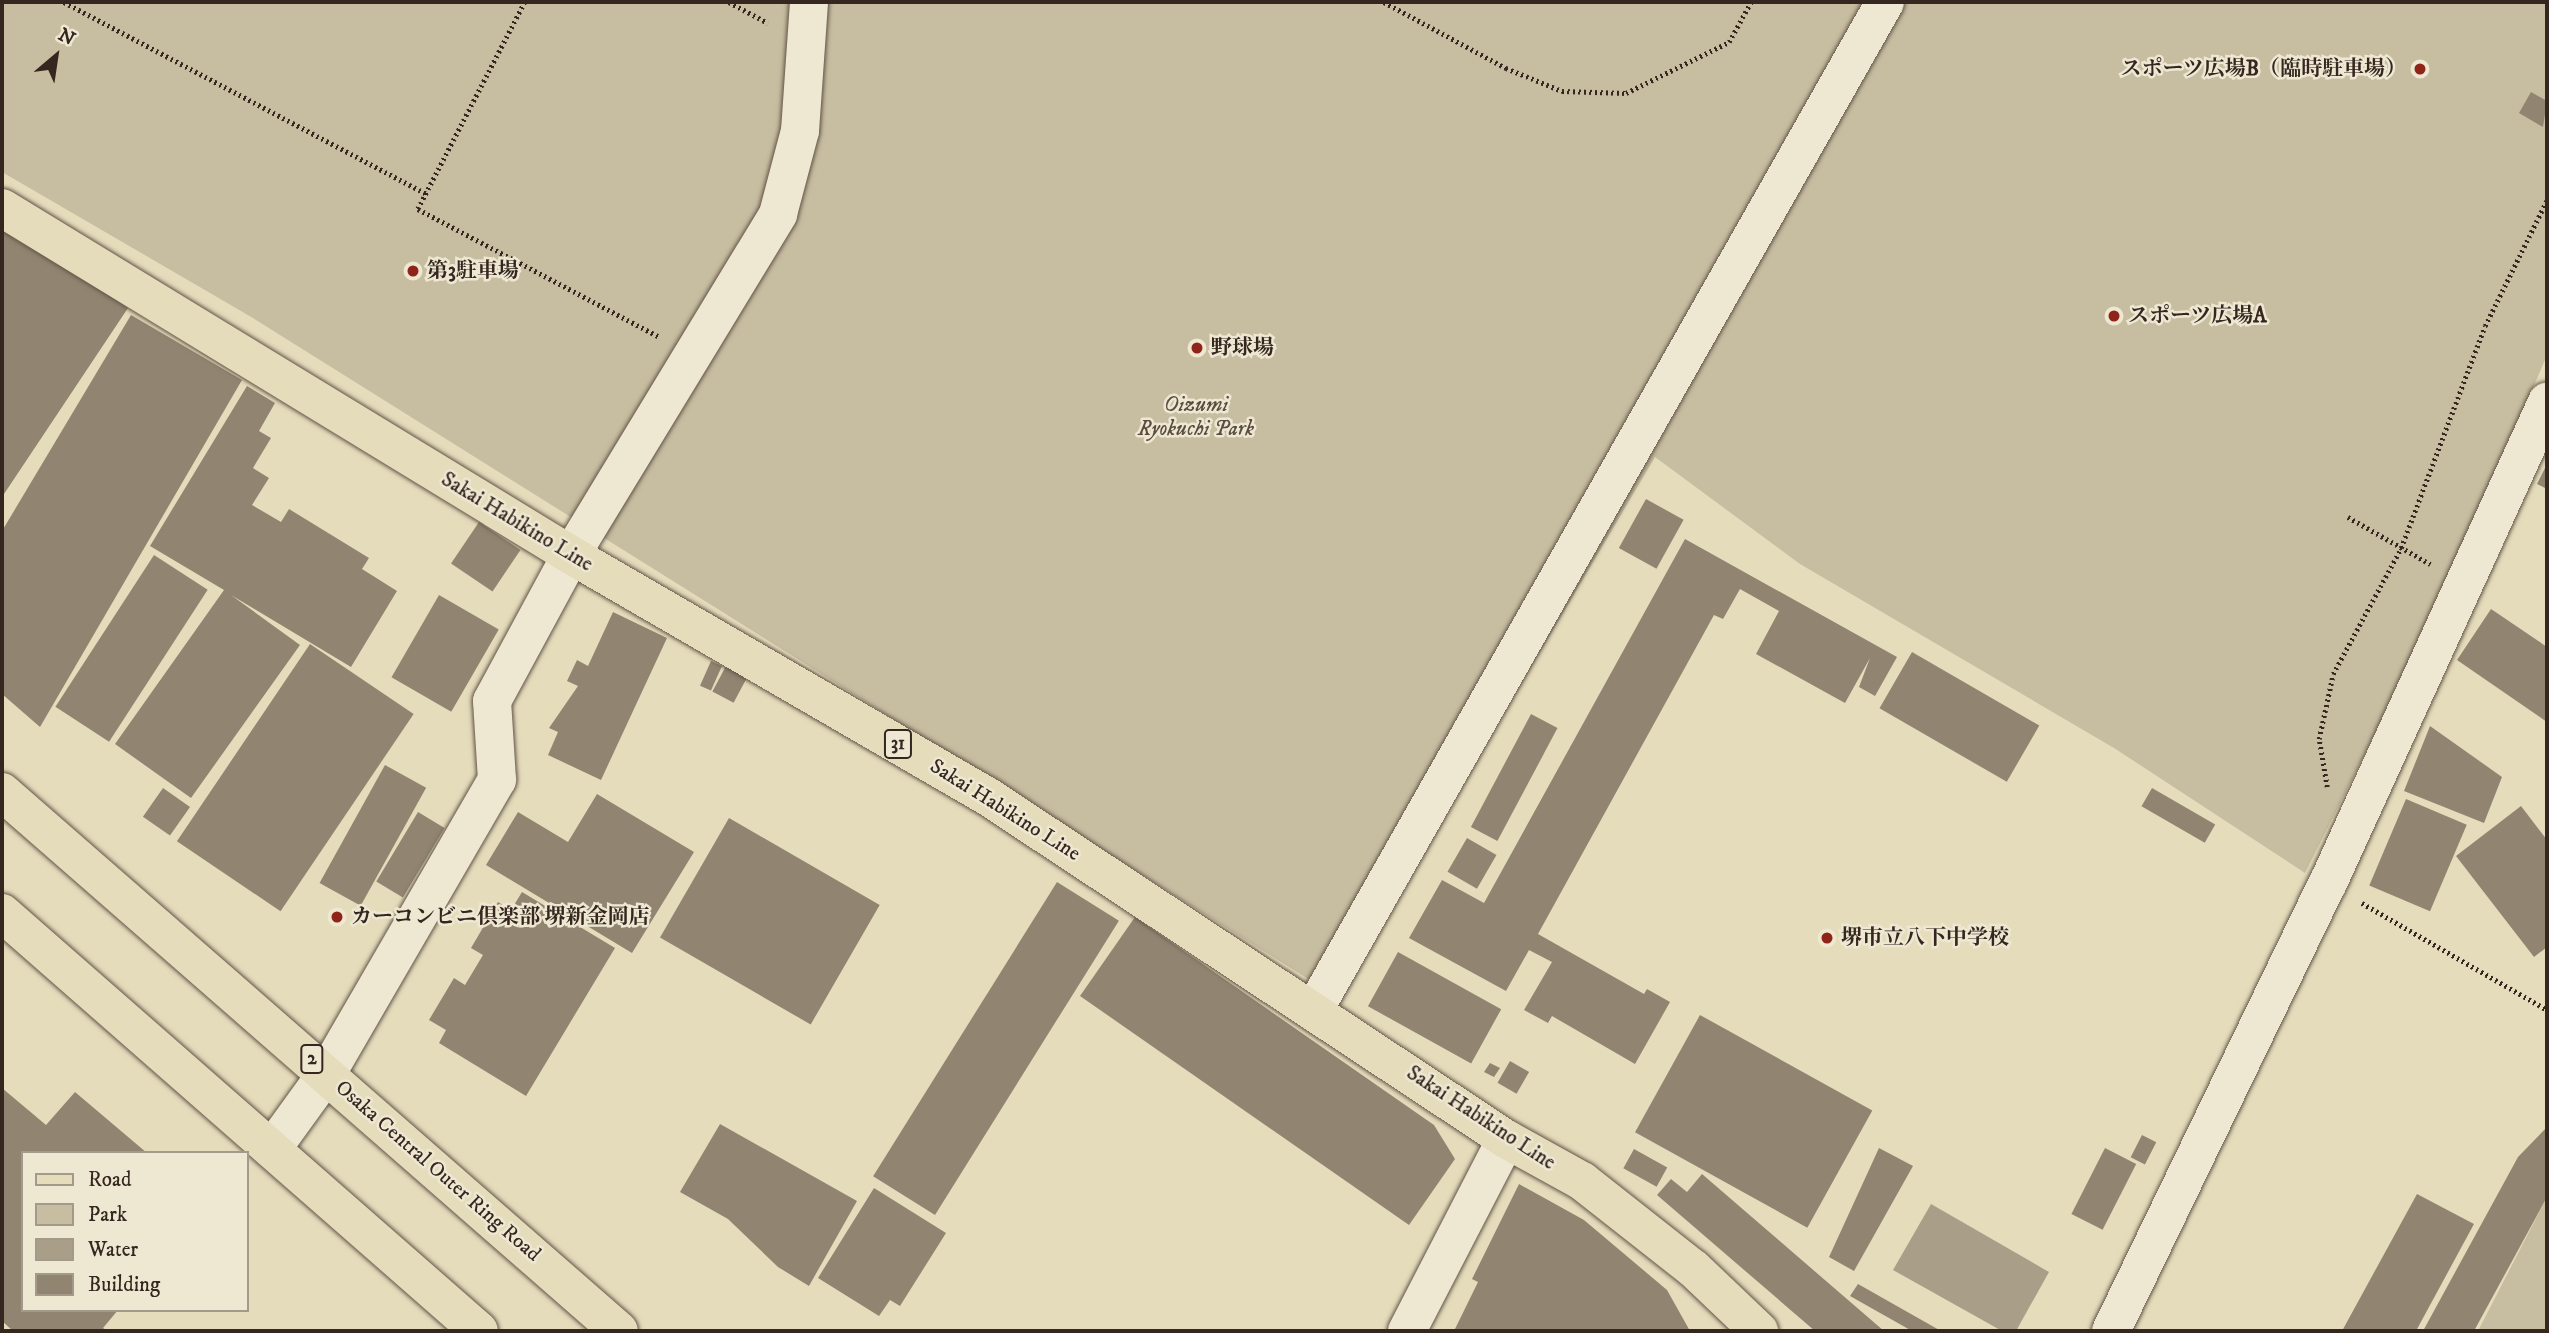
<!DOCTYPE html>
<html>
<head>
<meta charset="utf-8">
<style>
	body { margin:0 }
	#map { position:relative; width:2549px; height:1333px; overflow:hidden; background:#e5dcbc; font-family:"IM FELL DW Pica","Noto Serif JP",serif }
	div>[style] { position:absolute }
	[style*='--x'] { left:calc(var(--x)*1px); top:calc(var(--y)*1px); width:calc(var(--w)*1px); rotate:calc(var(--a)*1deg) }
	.green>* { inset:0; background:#c7bda1 }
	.water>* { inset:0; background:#a99e87 }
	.building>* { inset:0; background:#918571; transform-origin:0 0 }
	.path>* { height:4.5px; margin-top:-2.25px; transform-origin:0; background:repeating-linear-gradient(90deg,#35261f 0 2px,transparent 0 5.5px) }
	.roads { filter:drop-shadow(0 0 2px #615446) drop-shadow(0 0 2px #615446) }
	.minor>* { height:38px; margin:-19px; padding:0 19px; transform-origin:19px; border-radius:19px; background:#eee8d3 }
	.major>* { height:38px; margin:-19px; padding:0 19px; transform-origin:19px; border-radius:19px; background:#e5dcbc }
	.dots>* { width:19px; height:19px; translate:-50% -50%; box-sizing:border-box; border:4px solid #eee8d3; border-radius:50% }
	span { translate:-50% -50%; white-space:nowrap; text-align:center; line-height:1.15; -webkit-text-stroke:5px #eee8d3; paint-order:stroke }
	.shield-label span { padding:2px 5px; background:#eee8d3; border:2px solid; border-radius:5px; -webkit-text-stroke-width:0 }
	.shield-label { font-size:19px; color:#35261f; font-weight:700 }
	.poi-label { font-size:21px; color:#35261f; font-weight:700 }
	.right { translate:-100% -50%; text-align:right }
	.left { translate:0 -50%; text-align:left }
	.park-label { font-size:21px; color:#5a4c40; font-style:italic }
	.street-label { font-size:21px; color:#35261f }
	.frame { position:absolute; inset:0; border:4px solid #35261f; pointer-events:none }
	.legend { position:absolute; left:21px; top:1151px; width:228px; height:161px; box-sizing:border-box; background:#eee8d3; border:2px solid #a49a8b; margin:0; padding:9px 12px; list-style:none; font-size:21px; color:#35261f }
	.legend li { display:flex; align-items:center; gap:14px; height:35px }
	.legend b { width:35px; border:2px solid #a49a8b }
	.north { position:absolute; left:21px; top:21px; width:70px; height:70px; -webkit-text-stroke:5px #eee8d3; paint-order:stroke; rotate:29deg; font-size:19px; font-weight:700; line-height:28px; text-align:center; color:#35261f }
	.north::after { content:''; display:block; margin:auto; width:24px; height:32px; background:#35261f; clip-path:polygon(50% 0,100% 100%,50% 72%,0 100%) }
</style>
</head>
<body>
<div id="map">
	<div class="green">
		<i style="clip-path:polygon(2px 2px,2547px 2px,2547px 355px,2451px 582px,2305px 873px,2114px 748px,1800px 564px,1655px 457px,1337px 997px,253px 318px,2px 172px)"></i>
		<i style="clip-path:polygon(2547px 1197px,2547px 1331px,2478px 1331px)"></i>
	</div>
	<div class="water">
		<i style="clip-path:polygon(1931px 1204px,2049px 1272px,2016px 1331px,2002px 1331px,1893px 1270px)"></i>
	</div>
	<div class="building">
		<i style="clip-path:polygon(2531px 92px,2547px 101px,2543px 127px,2519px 113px)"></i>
		<i style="clip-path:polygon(2px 224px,128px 308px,2px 497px)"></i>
		<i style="clip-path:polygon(131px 315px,242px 380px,40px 727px,2px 694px,2px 531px)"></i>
		<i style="clip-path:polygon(247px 386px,275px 403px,259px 431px,271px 438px,253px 468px,269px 478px,252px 505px,281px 522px,289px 509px,369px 558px,362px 569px,397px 591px,351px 667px,231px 595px,300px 645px,191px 798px,115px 744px,224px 590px,150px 546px)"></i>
		<i style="clip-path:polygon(2547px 464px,2547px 489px,2537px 484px)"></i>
		<i style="left:1646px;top:499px;width:43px;height:56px;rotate:29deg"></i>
		<i style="left:479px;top:522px;width:50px;height:50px;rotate:34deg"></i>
		<i style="clip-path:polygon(1685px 539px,1897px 657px,1875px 696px,1859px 687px,1870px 658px,1845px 703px,1756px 654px,1779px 611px,1740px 589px,1723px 619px,1714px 615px,1538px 934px,1644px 994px,1647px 989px,1670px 1002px,1635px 1064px,1552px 1016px,1548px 1023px,1524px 1010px,1552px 962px,1529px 950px,1506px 991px,1409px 938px,1442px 880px,1484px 903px)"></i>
		<i style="left:154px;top:555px;width:64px;height:181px;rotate:33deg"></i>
		<i style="left:439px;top:595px;width:69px;height:95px;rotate:30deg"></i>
		<i style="clip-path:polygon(2491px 609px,2547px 647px,2547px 722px,2457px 660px)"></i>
		<i style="clip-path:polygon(613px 612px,667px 638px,601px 780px,548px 755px,558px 732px,549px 728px,578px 686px,567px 681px,577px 660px,588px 666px)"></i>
		<i style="left:310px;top:644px;width:125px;height:238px;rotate:34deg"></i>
		<i style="left:1912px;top:652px;width:147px;height:65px;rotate:30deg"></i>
		<i style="left:711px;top:661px;width:12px;height:27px;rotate:24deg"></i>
		<i style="left:726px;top:666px;width:24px;height:29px;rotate:28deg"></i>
		<i style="left:1531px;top:714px;width:30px;height:128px;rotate:28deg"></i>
		<i style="clip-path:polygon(2430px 726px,2502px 777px,2484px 823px,2404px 791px)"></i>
		<i style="left:385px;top:765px;width:47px;height:135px;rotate:29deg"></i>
		<i style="left:163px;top:788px;width:33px;height:35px;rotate:35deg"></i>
		<i style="left:2152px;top:788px;width:73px;height:21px;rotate:30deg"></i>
		<i style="clip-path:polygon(597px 794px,694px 852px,632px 953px,486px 865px,518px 812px,568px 842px)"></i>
		<i style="left:2406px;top:799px;width:66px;height:94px;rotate:23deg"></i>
		<i style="clip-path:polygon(2521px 806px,2547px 840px,2547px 947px,2534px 957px,2456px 856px)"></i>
		<i style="left:418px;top:812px;width:31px;height:81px;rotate:31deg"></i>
		<i style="left:729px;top:818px;width:174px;height:138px;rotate:30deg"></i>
		<i style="left:1467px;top:838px;width:34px;height:39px;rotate:30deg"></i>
		<i style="left:1057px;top:882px;width:73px;height:347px;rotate:32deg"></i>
		<i style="clip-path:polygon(522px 892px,615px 948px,526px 1096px,439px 1043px,446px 1030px,429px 1020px,454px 978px,465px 985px,483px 955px,471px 948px,498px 902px,511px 910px)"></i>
		<i style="clip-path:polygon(1135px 917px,1434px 1125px,1455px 1159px,1409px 1225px,1080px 996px)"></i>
		<i style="left:1398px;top:952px;width:118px;height:62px;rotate:29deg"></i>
		<i style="left:1700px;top:1015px;width:197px;height:134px;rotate:29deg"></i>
		<i style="left:1510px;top:1061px;width:22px;height:25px;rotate:30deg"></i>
		<i style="clip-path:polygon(1490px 1063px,1500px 1068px,1494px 1077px,1484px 1072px)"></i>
		<i style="clip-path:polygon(2px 1088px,46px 1125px,75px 1092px,147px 1153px,23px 1153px,23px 1310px,118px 1310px,103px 1328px,108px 1331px,13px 1331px,2px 1321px)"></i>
		<i style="clip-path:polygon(720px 1124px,857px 1201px,809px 1286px,778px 1267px,728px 1219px,680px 1192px)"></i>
		<i style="clip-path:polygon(2547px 1127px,2547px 1197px,2474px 1331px,2423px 1331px,2518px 1157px)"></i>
		<i style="left:2142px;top:1135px;width:16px;height:25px;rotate:27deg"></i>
		<i style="clip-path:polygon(1879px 1148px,1913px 1166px,1854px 1271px,1829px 1257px)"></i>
		<i style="left:2105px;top:1148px;width:35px;height:74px;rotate:27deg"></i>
		<i style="left:1634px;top:1149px;width:38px;height:22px;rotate:29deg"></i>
		<i style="clip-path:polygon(1702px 1174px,1884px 1331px,1815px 1331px,1657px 1195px,1671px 1179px,1687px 1192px)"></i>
		<i style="clip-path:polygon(1519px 1184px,1584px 1220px,1667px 1290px,1690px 1331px,1454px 1331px,1478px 1282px,1472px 1279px)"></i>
		<i style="clip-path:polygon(874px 1188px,946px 1233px,900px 1306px,890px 1300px,879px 1316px,818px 1278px)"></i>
		<i style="clip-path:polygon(2417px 1194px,2474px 1224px,2416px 1331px,2342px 1331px)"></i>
		<i style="clip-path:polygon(1858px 1284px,1941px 1331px,1912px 1331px,1850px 1296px)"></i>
	</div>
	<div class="path">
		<i style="--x:64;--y:2;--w:410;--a:27.9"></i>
		<i style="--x:525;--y:2;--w:233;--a:117.3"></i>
		<i style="--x:418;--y:209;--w:274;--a:27.9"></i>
		<i style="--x:729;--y:2;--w:44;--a:28.3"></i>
		<i style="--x:1384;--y:2;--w:139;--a:28.4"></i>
		<i style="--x:1506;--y:68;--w:61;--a:22.3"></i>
		<i style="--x:1562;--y:91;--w:64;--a:1.8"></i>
		<i style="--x:1626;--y:93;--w:115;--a:-26.3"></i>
		<i style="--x:1729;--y:42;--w:46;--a:-61.2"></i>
		<i style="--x:2348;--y:517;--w:95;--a:29.8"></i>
		<i style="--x:2327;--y:787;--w:49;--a:-99.5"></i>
		<i style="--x:2319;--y:739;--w:66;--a:-77.8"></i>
		<i style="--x:2333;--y:674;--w:143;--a:-61.6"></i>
		<i style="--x:2401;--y:548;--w:237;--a:-69.3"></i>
		<i style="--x:2485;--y:326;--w:140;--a:-63.8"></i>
		<i style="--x:2362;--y:903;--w:214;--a:30"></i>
	</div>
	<div class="roads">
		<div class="minor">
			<i style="--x:1315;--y:1008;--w:1156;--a:-60.46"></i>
			<i style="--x:272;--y:1149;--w:94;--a:-54.1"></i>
			<i style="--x:327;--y:1073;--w:339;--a:-59.9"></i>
			<i style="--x:497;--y:780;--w:79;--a:-93.6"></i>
			<i style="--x:492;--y:701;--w:166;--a:-61.6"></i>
			<i style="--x:571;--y:555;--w:399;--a:-58.7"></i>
			<i style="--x:778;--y:214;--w:86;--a:-75.2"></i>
			<i style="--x:800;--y:131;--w:129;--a:-86"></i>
			<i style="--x:1407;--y:1331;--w:216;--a:-62.7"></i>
			<i style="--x:2111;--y:1331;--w:498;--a:-64.2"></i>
			<i style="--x:2328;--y:883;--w:529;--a:-65.52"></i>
		</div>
		<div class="major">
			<i style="--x:2;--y:208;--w:666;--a:31.38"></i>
			<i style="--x:571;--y:555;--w:481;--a:30.1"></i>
			<i style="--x:987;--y:796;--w:622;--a:33.46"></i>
			<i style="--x:1506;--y:1139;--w:87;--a:28.9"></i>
			<i style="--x:1582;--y:1181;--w:142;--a:38.2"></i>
			<i style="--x:1694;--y:1269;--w:90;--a:43.6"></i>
			<i style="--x:2;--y:792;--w:819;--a:41.14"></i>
			<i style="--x:2;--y:913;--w:634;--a:41.23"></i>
		</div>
	</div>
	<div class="dots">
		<i style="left:2420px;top:69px;background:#8f2418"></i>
		<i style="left:413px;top:271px;background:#8f2418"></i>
		<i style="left:2114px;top:316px;background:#8f2418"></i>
		<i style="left:1197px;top:348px;background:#8f2418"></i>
		<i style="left:337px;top:917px;background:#8f2418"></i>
		<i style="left:1827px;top:938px;background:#8f2418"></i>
	</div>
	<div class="shield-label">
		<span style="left:898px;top:744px">31</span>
		<span style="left:312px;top:1059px">2</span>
	</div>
	<div class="poi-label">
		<span class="right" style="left:2406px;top:69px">スポーツ広場B（臨時駐車場）</span>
		<span class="left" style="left:427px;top:271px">第3駐車場</span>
		<span class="left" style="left:2128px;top:316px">スポーツ広場A</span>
		<span class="left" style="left:1211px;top:348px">野球場</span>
		<span class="left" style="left:351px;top:917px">カーコンビニ倶楽部 堺新金岡店</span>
		<span class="left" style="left:1841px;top:938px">堺市立八下中学校</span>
	</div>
	<div class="park-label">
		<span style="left:1196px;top:417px">Oizumi<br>Ryokuchi Park</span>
	</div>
	<div class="street-label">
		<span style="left:517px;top:522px;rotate:31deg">Sakai Habikino Line</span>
		<span style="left:1005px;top:810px;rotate:32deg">Sakai Habikino Line</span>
		<span style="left:1481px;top:1118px;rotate:33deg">Sakai Habikino Line</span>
		<span style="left:438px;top:1171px;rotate:41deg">Osaka Central Outer Ring Road</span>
	</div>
	<div class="frame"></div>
	<ul class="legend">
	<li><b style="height:9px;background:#e5dcbc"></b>Road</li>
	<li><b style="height:19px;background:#c7bda1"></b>Park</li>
	<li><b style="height:19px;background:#a99e87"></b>Water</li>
	<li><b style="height:19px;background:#918571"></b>Building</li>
	</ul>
	<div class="north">N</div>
</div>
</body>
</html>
